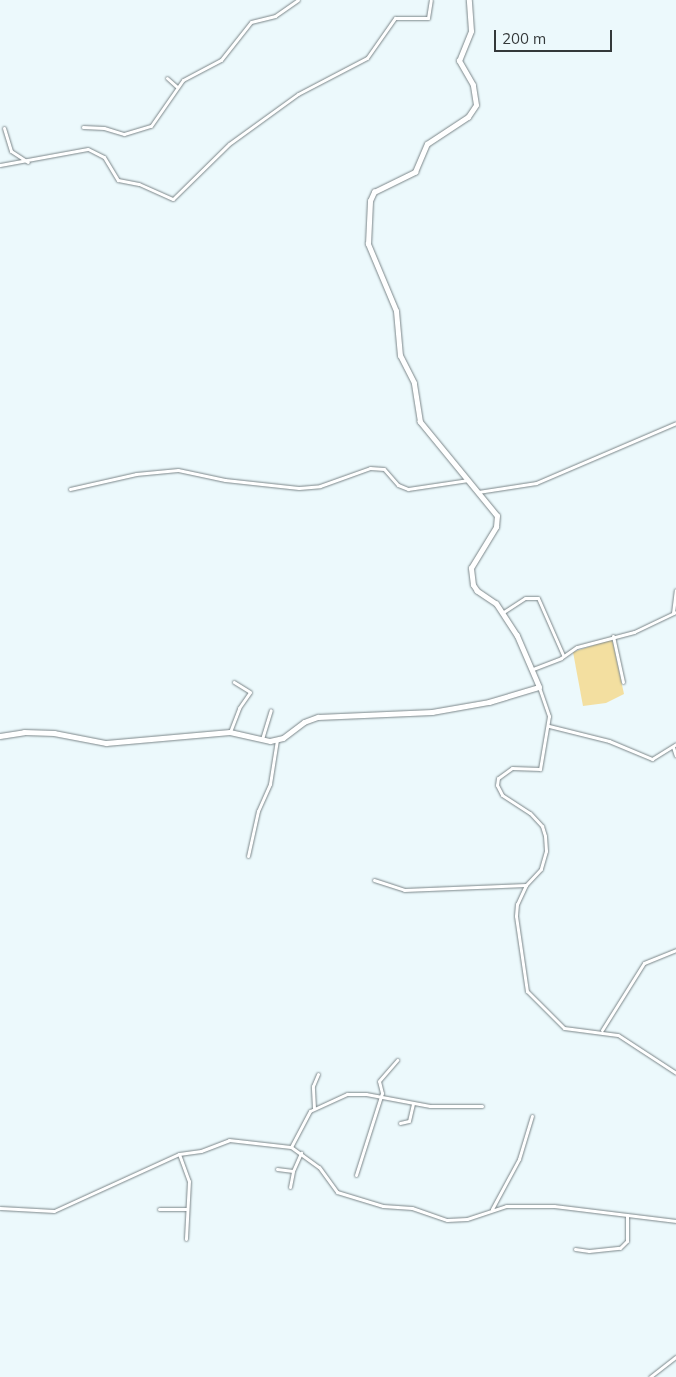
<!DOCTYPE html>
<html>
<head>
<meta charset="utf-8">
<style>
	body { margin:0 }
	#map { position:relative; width:676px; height:1377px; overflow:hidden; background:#ecf9fc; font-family:Mulish,sans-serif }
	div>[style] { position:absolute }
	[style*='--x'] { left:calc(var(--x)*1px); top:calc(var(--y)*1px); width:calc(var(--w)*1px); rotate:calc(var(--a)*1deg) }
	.green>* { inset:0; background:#f3dfa0 }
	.roads { filter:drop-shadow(0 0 1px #7b8689) drop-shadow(0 0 1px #7b8689) }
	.minor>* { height:3px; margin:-1.5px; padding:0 1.5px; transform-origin:1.5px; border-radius:1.5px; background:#fff }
	.tertiary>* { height:4.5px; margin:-2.25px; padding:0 2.25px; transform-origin:2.25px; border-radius:2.25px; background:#fff }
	span { translate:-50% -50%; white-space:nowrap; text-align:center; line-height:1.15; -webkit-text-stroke:5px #ecf9fc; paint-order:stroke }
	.scale { position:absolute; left:494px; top:30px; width:118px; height:22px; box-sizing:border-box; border:2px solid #34393a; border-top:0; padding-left:6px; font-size:15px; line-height:18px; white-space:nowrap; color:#34393a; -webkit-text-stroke:4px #ecf9fc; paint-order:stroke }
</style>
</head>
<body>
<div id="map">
	<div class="green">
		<i style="clip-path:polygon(612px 639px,624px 694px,606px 703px,583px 706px,573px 652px)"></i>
	</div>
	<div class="roads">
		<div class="minor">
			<i style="--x:167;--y:78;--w:13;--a:42"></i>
			<i style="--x:83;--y:127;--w:21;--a:3"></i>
			<i style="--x:104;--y:128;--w:21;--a:17"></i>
			<i style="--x:124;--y:134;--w:28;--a:-17"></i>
			<i style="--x:151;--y:126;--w:56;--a:-55.2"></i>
			<i style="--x:183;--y:80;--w:43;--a:-27.8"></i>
			<i style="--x:221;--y:60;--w:48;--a:-51.7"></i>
			<i style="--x:251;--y:22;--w:25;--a:-14"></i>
			<i style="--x:275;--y:16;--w:28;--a:-35"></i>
			<i style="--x:4;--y:128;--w:24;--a:73"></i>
			<i style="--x:11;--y:151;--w:20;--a:33"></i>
			<i style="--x:0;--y:165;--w:89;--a:-10.3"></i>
			<i style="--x:88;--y:149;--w:18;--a:27"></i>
			<i style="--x:104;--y:157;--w:27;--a:59"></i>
			<i style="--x:118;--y:180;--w:21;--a:11"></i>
			<i style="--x:139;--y:184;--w:37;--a:24"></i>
			<i style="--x:173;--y:199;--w:78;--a:-44.5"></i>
			<i style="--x:229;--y:144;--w:85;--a:-35.9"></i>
			<i style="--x:298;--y:94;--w:78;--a:-27.6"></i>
			<i style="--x:367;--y:58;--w:49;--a:-55"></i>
			<i style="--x:395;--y:18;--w:33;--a:0"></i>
			<i style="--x:428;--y:18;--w:18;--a:-81"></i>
			<i style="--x:70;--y:489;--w:68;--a:-12.8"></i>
			<i style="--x:136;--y:474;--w:42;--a:-5.4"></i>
			<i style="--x:178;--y:470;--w:48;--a:12"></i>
			<i style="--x:225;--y:480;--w:74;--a:6.2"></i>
			<i style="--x:299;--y:488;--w:21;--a:-5"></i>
			<i style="--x:320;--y:486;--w:53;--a:-19.8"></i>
			<i style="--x:370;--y:468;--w:14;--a:4"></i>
			<i style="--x:384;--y:469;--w:21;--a:49"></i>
			<i style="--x:398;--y:485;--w:11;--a:22"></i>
			<i style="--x:408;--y:489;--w:61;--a:-8.5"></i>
			<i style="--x:478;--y:492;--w:59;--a:-8.8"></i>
			<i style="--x:536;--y:483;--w:152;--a:-23.2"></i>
			<i style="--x:502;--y:613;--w:27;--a:-33"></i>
			<i style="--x:525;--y:598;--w:13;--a:0"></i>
			<i style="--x:538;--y:598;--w:62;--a:66.3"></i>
			<i style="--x:673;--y:613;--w:23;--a:-83"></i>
			<i style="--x:613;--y:636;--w:47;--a:77.7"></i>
			<i style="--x:533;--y:669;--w:30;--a:-21"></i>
			<i style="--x:561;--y:658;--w:19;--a:-35"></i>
			<i style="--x:577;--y:647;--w:59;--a:-14.7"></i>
			<i style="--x:634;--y:632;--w:47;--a:-25.5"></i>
			<i style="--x:539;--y:687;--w:31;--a:71"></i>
			<i style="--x:549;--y:716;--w:54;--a:99.6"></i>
			<i style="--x:540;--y:769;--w:28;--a:-178"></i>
			<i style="--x:512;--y:768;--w:17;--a:144"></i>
			<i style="--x:498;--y:778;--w:7;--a:98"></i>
			<i style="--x:497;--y:785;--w:11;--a:63"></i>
			<i style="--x:502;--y:795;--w:33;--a:33"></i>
			<i style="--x:530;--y:813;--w:18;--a:47"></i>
			<i style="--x:542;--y:826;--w:10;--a:73"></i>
			<i style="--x:545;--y:836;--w:15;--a:86"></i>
			<i style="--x:546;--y:851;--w:19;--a:106"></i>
			<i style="--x:541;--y:869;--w:22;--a:133"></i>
			<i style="--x:526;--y:885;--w:21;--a:115"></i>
			<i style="--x:517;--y:904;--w:12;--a:95"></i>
			<i style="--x:516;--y:916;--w:76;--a:81.7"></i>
			<i style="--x:527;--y:991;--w:52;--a:45"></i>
			<i style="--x:564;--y:1028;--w:54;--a:7.4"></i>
			<i style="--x:618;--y:1035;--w:69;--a:33.2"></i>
			<i style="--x:549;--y:726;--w:62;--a:14"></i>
			<i style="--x:609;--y:741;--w:47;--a:22.7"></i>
			<i style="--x:652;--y:759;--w:28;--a:-32"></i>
			<i style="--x:230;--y:732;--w:26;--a:-69"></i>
			<i style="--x:239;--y:708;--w:19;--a:-55"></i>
			<i style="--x:250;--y:692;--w:19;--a:-148"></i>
			<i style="--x:262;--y:739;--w:30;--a:-73"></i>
			<i style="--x:673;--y:747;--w:9;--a:72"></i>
			<i style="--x:248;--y:856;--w:46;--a:-77.5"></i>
			<i style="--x:258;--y:811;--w:30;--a:-66"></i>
			<i style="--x:270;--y:784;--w:45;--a:-81"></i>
			<i style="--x:374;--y:880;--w:32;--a:18"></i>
			<i style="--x:404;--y:890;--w:122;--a:-2.3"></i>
			<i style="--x:602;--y:1030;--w:79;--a:-57.9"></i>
			<i style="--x:644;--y:963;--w:35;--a:-22"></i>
			<i style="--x:314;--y:1108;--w:22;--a:-93"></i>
			<i style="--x:313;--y:1086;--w:13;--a:-67"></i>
			<i style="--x:400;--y:1123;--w:9;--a:-13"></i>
			<i style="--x:409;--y:1121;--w:17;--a:-77"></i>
			<i style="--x:291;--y:1147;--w:41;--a:-62.2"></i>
			<i style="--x:310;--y:1111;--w:41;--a:-24.7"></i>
			<i style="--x:347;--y:1094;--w:19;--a:0"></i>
			<i style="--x:366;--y:1094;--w:65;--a:10.6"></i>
			<i style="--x:430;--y:1106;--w:52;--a:0"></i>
			<i style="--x:179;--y:1154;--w:29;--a:70"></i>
			<i style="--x:189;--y:1181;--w:58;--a:93"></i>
			<i style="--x:277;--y:1169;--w:16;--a:7"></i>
			<i style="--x:293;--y:1171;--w:20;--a:-66"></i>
			<i style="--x:356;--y:1175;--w:86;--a:-72.4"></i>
			<i style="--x:382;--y:1093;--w:12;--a:-104"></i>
			<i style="--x:379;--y:1081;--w:28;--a:-49"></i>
			<i style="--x:290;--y:1187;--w:15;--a:-79"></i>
			<i style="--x:0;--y:1208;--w:54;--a:3.2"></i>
			<i style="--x:54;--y:1211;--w:137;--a:-24.5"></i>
			<i style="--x:179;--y:1154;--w:22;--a:-8"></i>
			<i style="--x:201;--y:1151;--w:30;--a:-21"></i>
			<i style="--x:229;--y:1140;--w:62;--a:6.4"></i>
			<i style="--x:291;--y:1147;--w:34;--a:36"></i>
			<i style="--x:319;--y:1167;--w:31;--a:54"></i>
			<i style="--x:337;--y:1192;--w:48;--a:16.9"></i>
			<i style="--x:383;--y:1206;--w:29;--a:4"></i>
			<i style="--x:412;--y:1208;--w:37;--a:19"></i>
			<i style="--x:447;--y:1220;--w:20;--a:-3"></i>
			<i style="--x:467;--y:1219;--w:41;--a:-18.4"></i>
			<i style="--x:506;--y:1206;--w:48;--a:0"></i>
			<i style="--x:554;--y:1206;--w:123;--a:7"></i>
			<i style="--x:159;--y:1209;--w:28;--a:0"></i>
			<i style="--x:492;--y:1209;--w:57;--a:-61.6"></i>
			<i style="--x:519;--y:1159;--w:45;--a:-73.2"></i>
			<i style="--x:575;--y:1249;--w:14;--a:8"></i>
			<i style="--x:589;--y:1251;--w:31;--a:-6"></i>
			<i style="--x:620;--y:1248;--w:10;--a:-45"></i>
			<i style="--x:627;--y:1241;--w:26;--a:-90"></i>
			<i style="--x:650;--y:1377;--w:33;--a:-38"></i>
		</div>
		<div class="tertiary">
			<i style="--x:0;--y:736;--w:24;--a:-9"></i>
			<i style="--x:24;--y:732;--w:30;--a:2"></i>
			<i style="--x:54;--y:733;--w:53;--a:10.9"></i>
			<i style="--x:106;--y:743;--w:124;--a:-5.1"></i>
			<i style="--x:230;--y:732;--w:41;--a:12.7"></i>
			<i style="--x:270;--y:741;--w:13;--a:-13"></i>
			<i style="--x:283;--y:738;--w:26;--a:-37"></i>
			<i style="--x:304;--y:722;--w:15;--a:-20"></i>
			<i style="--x:318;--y:717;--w:114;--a:-2.5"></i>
			<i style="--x:432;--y:712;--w:58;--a:-10"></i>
			<i style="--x:489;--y:702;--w:52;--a:-16.7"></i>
			<i style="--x:539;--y:687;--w:56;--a:-113.3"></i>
			<i style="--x:517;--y:636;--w:38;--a:-123"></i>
			<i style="--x:496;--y:604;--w:23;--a:-146"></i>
			<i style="--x:477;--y:591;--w:7;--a:-124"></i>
			<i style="--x:473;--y:585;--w:17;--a:-97"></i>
			<i style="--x:471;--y:568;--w:48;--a:-58.6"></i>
			<i style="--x:496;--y:527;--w:11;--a:-85"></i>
			<i style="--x:497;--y:516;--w:122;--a:-129.3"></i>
			<i style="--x:420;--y:422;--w:39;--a:-99"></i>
			<i style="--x:414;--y:383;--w:30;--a:-117"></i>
			<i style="--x:400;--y:356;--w:45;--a:-95.1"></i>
			<i style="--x:396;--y:311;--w:73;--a:-112.7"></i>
			<i style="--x:368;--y:244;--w:43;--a:-87.3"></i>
			<i style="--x:370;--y:201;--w:10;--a:-66"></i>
			<i style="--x:374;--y:192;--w:46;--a:-26"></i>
			<i style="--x:415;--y:172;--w:30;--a:-67"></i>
			<i style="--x:427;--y:144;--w:49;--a:-33.4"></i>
			<i style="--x:468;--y:117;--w:14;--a:-56"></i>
			<i style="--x:476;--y:105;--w:20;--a:-99"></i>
			<i style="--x:473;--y:85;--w:28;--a:-120"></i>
			<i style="--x:459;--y:61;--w:32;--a:-68"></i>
			<i style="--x:471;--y:31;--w:31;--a:-94"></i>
		</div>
	</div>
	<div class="scale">200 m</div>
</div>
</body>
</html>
